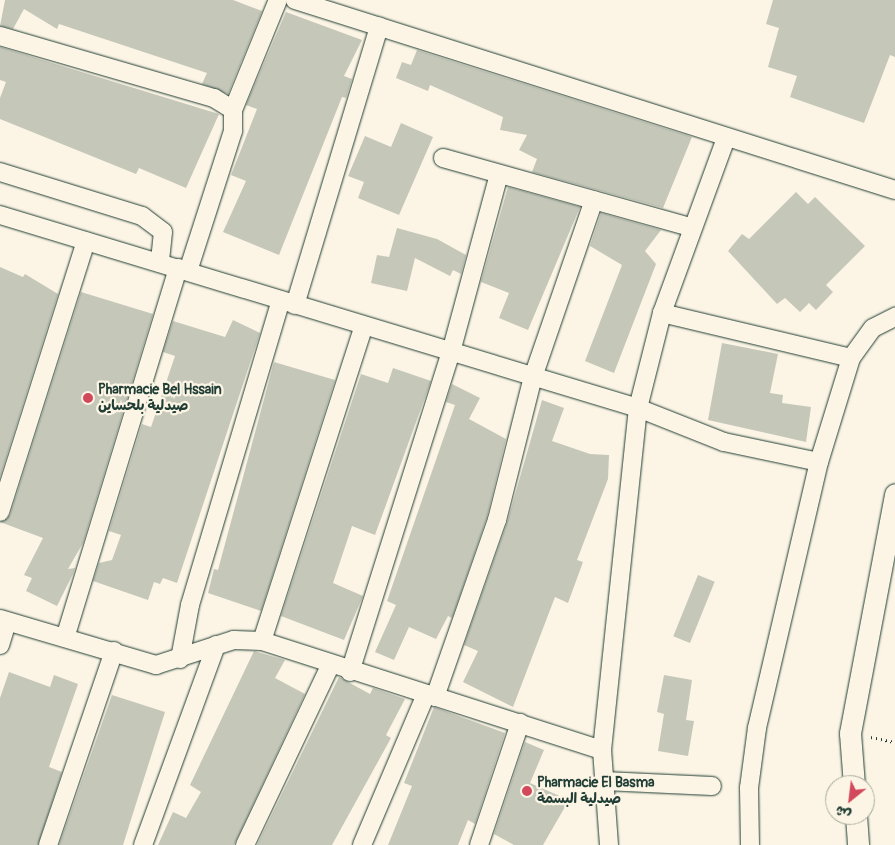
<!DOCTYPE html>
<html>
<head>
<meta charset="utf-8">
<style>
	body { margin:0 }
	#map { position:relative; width:895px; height:845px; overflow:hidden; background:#fcf5e5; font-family:Pangolin,"Playpen Sans Arabic",sans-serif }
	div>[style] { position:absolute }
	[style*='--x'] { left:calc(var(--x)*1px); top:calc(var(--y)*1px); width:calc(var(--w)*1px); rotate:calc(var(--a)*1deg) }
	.building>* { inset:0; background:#c5c7b9; transform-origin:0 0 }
	.path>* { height:3px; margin-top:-1.5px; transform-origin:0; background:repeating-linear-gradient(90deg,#1f3d34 0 1px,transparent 0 5px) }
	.roads { filter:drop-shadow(0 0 1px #1f3d34) drop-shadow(0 0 1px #1f3d34) }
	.minor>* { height:18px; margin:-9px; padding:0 9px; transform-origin:9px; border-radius:9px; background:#fcf5e5 }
	.tertiary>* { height:21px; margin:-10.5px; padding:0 10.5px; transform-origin:10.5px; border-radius:10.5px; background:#fcf5e5 }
	.dots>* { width:14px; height:14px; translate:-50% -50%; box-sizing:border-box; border:2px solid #fcf5e5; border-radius:50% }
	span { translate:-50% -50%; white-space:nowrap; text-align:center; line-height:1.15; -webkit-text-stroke:4.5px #fcf5e5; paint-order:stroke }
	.poi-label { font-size:14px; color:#1f3d34; font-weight:700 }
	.left { translate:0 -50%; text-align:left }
	.north { position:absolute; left:825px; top:775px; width:50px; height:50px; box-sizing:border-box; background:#fcf5e5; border:1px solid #a4ab9e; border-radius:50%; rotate:209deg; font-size:14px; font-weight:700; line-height:20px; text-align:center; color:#1f3d34 }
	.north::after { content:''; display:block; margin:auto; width:18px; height:22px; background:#d1495b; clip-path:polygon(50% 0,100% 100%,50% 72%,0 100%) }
</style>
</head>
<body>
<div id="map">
	<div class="building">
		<i style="clip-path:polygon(5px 0,233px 0,262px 11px,228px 94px,202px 84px,207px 73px,59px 24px,57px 29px,24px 9px,13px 29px,0 26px)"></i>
		<i style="clip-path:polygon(773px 0,895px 0,895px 57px,890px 55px,864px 123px,790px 97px,797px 76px,768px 67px,779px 28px,766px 24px)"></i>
		<i style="clip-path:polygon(286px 12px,362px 40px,344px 76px,352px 79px,346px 98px,342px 97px,279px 255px,223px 232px,246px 181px,231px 175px,257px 109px,246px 105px)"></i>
		<i style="clip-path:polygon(0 47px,219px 114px,186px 188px,139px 168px,136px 174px,0 119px,0 98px,6px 82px,0 80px)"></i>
		<i style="clip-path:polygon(417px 50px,692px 137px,663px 208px,532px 172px,537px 159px,519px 150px,527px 135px,500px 130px,503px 117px,430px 85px,428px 91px,396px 78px,402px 62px,411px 65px)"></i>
		<i style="clip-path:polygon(401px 123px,433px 137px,399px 215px,358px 198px,364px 182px,348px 176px,365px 136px,391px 147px)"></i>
		<i style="clip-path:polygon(508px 187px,580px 207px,528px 330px,499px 318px,509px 293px,481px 282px)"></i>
		<i style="clip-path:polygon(796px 192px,808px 204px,815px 197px,865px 246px,826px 285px,833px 292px,816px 310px,809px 303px,800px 312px,785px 298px,777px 304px,728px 251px,742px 234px,749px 239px)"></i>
		<i style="clip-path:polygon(601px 213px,661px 230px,645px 251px,656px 264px,614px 373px,585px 361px,622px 265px,590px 246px)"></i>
		<i style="clip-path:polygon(397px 228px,437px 239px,466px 255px,461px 274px,453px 270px,450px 276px,415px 258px,407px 291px,371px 283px,377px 255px,389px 257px)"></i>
		<i style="clip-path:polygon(0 267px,23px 277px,25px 274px,58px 294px,0 477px)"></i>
		<i style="clip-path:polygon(81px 292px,153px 314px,83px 543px,68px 569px,75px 568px,73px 574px,57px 606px,26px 591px,32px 578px,24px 575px,43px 538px,0 522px,10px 515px)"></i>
		<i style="clip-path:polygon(233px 320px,260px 333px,177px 583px,163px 578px,160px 584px,154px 582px,148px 600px,93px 581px,99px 563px,112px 560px,121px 535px,109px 531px,142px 424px,151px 427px,175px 356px,163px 352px,173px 321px,225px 337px)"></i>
		<i style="clip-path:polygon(722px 343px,778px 354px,770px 393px,783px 395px,782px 403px,811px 407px,806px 442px,708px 420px)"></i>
		<i style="clip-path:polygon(274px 362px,335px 380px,261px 611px,208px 593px,214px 569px,218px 570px)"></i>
		<i style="clip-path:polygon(393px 368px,431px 381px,375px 535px,352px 526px,333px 583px,363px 596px,344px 640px,281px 616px,361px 374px,388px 383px)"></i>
		<i style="clip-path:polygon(452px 384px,480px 398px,469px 419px,506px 439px,487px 517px,452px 618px,448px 616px,436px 639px,409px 627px,394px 660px,375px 652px,396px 605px,387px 601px,455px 405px,446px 402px)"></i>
		<i style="clip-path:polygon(542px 400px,564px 408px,552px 441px,590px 454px,609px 455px,608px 479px,577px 560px,583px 562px,568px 603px,555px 597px,513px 707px,463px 682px,478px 651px,464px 645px,507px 523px)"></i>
		<i style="left:698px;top:575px;width:18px;height:66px;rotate:22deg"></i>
		<i style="clip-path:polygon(254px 651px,285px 660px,275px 678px,305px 694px,234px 845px,158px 845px,173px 812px,186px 818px,201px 792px,190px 785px)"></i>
		<i style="clip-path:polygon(9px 672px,50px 687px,54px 675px,78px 684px,49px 767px,62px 772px,38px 845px,0 845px,0 698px)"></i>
		<i style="clip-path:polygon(664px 675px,692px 680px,686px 720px,694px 721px,688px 756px,658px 751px,664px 714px,657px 712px)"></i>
		<i style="clip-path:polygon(339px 677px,370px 694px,373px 688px,405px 699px,386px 735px,391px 738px,332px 845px,257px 845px)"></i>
		<i style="clip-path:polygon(112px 695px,165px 712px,123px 845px,59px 845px)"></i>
		<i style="clip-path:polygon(434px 707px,505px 733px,475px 824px,468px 820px,458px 845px,388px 845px,412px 786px,404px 783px)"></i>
		<i style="clip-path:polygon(525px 742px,544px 750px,530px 783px,569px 800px,543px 845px,514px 845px,494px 834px)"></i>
	</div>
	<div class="path">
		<i style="--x:871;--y:737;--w:25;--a:12"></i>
	</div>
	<div class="roads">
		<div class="minor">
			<i style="--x:295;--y:0;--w:629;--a:17.57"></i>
			<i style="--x:0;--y:36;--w:223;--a:16.2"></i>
			<i style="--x:214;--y:98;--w:22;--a:32"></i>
			<i style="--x:233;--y:110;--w:21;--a:90"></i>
			<i style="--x:233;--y:131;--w:147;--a:107.8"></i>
			<i style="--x:233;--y:110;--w:119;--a:-67.8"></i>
			<i style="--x:443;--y:158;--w:256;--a:15.6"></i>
			<i style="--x:0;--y:172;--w:149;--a:17.2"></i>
			<i style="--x:142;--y:216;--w:26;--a:37"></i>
			<i style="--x:163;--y:232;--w:31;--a:96"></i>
			<i style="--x:0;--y:215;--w:667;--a:16.83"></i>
			<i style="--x:638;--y:408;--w:92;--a:21.6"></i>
			<i style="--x:724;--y:442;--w:97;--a:11.9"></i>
			<i style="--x:295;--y:305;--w:291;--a:-73.2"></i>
			<i style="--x:662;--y:313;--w:194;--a:13.4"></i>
			<i style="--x:0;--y:512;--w:284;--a:-72.4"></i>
			<i style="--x:0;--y:619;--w:163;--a:16.4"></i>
			<i style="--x:156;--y:665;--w:82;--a:-17.8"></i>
			<i style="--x:234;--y:640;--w:28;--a:2"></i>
			<i style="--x:262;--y:641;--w:357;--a:17.8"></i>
			<i style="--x:65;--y:638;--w:387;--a:-73"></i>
			<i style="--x:262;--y:641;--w:331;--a:-72.1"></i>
			<i style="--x:0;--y:645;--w:24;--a:-73"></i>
			<i style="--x:180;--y:659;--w:55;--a:-79.5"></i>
			<i style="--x:190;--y:605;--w:318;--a:-73.4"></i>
			<i style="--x:350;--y:672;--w:336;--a:-72.5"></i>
			<i style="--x:451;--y:352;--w:184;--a:-74.9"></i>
			<i style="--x:435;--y:697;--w:188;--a:-70.7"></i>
			<i style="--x:497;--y:520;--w:147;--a:-75.9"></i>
			<i style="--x:533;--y:377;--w:187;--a:-71"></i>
			<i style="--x:604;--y:781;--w:108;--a:2.7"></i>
			<i style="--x:48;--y:845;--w:205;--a:-71.2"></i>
			<i style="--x:143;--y:845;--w:213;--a:-69.9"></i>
			<i style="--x:245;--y:845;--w:198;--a:-64.6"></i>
			<i style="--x:362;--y:845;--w:164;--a:-67"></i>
			<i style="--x:479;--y:845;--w:129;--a:-71.4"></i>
			<i style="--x:609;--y:845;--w:95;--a:-94.2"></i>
			<i style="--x:602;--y:750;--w:344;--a:-84"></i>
			<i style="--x:638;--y:408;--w:98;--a:-75.8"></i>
			<i style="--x:662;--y:313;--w:186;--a:-69.9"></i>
			<i style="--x:750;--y:845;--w:57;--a:-91"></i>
			<i style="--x:749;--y:788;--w:61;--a:-82.4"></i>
			<i style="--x:757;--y:728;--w:273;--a:-76.9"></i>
			<i style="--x:819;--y:462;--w:109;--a:-72.9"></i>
			<i style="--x:851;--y:358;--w:37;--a:-54"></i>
			<i style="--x:873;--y:328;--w:25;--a:-27"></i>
		</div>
		<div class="tertiary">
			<i style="--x:854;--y:785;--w:52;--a:-94.4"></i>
			<i style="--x:850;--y:733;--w:243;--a:-79.3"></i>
			<i style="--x:856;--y:815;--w:30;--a:86"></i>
		</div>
	</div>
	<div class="dots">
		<i style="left:88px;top:398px;background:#d1495b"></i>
		<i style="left:527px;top:791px;background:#d1495b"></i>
	</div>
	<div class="poi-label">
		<span class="left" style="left:98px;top:398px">Pharmacie Bel Hssain<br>صيدلية بلحساين</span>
		<span class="left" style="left:537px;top:791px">Pharmacie El Basma<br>صيدلية البسمة</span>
	</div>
	<div class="north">ش</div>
</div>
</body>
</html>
